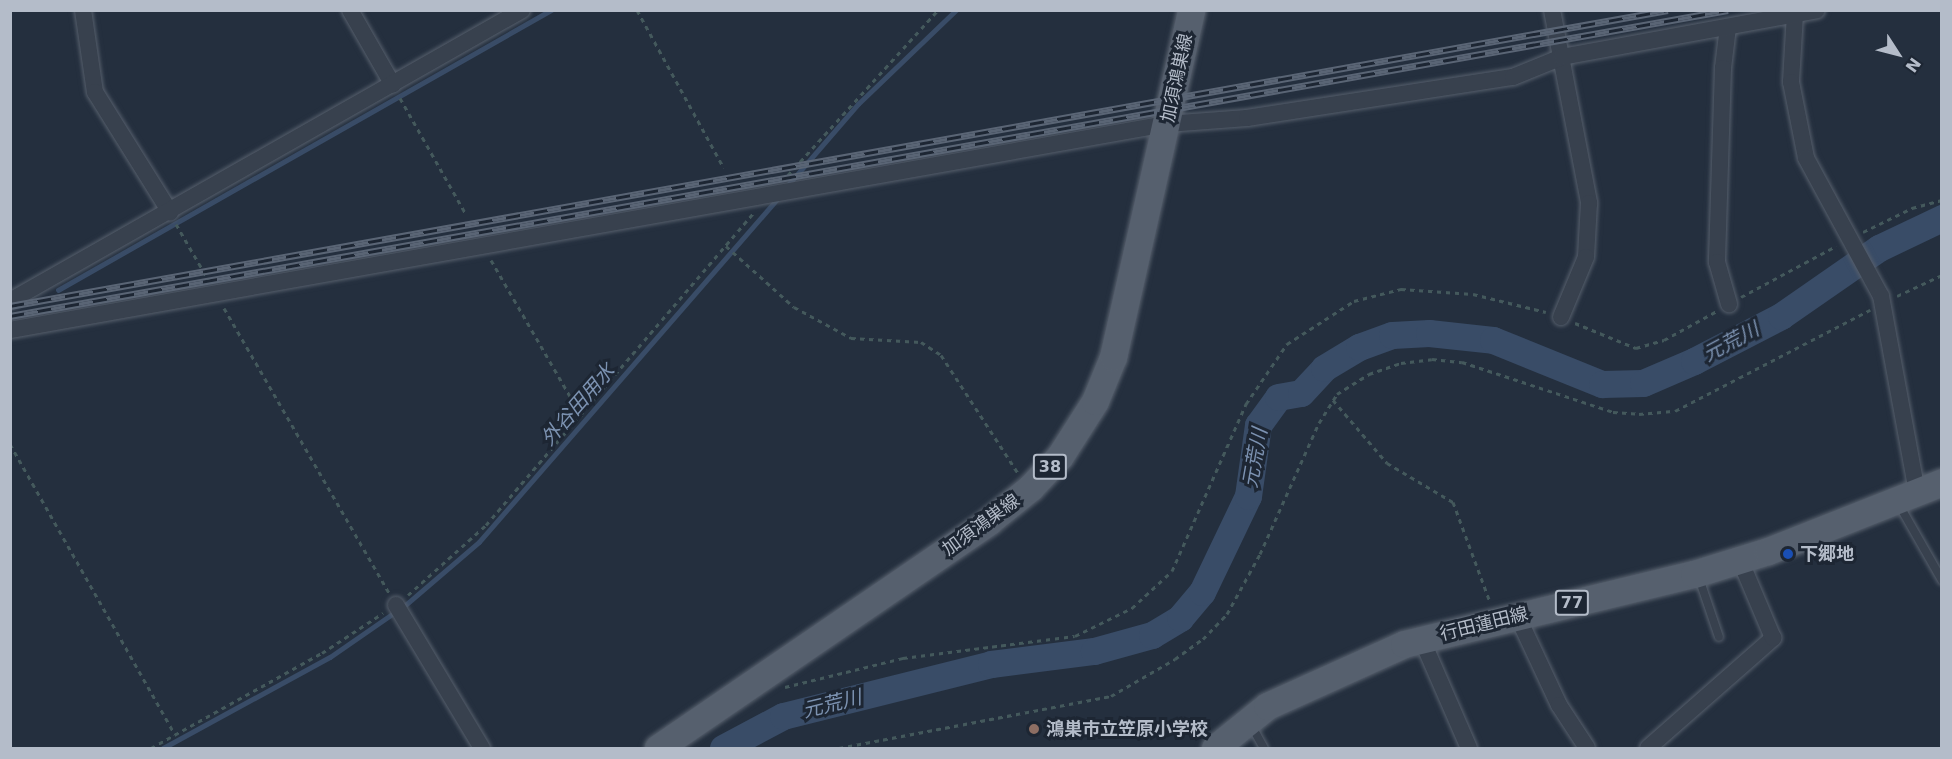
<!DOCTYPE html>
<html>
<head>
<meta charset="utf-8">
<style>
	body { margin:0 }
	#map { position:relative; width:1952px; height:759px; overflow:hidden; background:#242f3e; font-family:"DejaVu Sans","Noto Sans JP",sans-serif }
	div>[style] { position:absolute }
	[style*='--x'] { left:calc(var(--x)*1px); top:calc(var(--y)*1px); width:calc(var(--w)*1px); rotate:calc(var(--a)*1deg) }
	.stream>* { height:4.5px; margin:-2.25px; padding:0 2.25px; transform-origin:2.25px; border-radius:2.25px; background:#394c67 }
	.river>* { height:27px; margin:-13.5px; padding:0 13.5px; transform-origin:13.5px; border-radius:13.5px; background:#394c67 }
	.path>* { height:3px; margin-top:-1.5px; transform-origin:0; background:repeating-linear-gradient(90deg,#44595c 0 4.5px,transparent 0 9px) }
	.roads { filter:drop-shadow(0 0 2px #565f6c) drop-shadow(0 0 2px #565f6c) }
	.service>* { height:8px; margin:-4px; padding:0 4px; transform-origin:4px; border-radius:4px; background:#38414e }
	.minor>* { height:16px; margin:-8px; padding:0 8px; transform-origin:8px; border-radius:8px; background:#38414e }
	.primary>* { height:27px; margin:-13.5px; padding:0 13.5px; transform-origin:13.5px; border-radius:13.5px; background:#56606e }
	.rail>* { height:7px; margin-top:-3.5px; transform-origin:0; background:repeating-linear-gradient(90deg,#1d2633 0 14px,#5a6575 0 28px); box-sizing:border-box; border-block:2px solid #5a6575 }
	.dots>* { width:16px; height:16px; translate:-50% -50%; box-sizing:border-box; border:3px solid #1d2633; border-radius:50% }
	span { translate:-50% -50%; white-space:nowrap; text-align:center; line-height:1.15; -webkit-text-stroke:6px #1d2633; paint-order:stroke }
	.shield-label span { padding:2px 4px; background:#1d2633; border:2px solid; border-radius:4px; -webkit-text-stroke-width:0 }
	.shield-label { font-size:16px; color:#b4bcc9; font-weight:700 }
	.street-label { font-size:18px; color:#b4bcc9 }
	.poi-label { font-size:18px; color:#b4bcc9; font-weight:700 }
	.left { translate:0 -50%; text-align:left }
	.water-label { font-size:20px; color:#7c92b1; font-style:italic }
	.frame { position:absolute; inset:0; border:12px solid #b4bcc9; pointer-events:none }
	.north { position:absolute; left:1868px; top:24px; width:60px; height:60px; -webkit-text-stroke:4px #1d2633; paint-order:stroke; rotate:126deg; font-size:16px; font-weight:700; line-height:24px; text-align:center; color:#b4bcc9 }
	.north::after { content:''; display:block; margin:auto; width:21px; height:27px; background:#b4bcc9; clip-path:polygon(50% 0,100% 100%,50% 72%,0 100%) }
</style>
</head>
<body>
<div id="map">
	<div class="stream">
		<i style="--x:788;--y:185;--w:107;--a:-49.2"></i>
		<i style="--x:858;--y:104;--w:136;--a:-43.8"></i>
		<i style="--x:58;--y:290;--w:567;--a:-29.59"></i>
		<i style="--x:402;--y:608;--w:101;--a:-40.6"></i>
		<i style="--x:479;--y:542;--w:454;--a:-49"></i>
		<i style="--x:163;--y:748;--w:190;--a:-28.6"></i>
		<i style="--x:330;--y:657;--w:79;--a:-34.7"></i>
	</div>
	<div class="river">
		<i style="--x:723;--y:748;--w:68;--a:-28.1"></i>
		<i style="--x:783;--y:716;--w:214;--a:-14"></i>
		<i style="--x:991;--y:664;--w:104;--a:-7.2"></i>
		<i style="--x:1094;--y:651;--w:60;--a:-15.4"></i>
		<i style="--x:1152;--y:635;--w:33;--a:-31"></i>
		<i style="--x:1180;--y:618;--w:34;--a:-50"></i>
		<i style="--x:1202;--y:592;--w:106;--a:-64.4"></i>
		<i style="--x:1248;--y:496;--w:72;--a:-82"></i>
		<i style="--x:1258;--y:425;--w:34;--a:-54"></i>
		<i style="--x:1278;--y:397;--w:23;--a:-10"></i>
		<i style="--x:1301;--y:393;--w:34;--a:-47"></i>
		<i style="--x:1324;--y:368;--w:41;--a:-31"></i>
		<i style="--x:1359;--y:347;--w:35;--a:-20"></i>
		<i style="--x:1392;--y:335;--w:37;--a:-3"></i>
		<i style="--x:1429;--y:333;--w:64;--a:6.2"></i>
		<i style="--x:1493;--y:340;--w:118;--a:22"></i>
		<i style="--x:1602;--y:384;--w:41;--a:-1.4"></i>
		<i style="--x:1643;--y:383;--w:56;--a:-23.3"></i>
		<i style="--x:1694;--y:361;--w:98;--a:-27.3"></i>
		<i style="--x:1781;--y:316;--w:119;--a:-34.8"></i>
		<i style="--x:1879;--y:248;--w:70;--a:-25.5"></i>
	</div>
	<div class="path">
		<i style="--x:637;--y:10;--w:180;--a:61.2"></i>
		<i style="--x:400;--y:98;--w:133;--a:60.4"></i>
		<i style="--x:788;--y:175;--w:223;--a:-47.7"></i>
		<i style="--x:176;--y:224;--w:66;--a:59.9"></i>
		<i style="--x:1863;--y:232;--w:55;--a:-26.1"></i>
		<i style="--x:1912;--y:208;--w:31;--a:-15"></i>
		<i style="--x:726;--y:246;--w:91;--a:41.9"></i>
		<i style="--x:794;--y:307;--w:65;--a:28.5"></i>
		<i style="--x:851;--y:338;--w:70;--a:3.3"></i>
		<i style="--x:921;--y:342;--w:24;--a:33"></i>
		<i style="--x:941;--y:355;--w:141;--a:56.9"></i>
		<i style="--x:491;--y:260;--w:181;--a:59.9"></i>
		<i style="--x:1897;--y:296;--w:50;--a:-25"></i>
		<i style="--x:1741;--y:297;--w:108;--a:-28.2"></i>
		<i style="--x:224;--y:308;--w:329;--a:59.9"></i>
		<i style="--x:1575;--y:323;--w:66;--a:22.3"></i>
		<i style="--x:1636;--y:348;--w:29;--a:-16"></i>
		<i style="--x:1664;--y:340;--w:60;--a:-28.7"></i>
		<i style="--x:1333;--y:400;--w:83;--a:49.4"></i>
		<i style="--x:1387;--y:463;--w:77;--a:30.6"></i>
		<i style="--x:1453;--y:502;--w:107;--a:69.7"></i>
		<i style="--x:10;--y:444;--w:334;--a:60.4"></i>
		<i style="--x:408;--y:595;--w:105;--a:-41.9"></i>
		<i style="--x:486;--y:525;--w:410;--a:-49.4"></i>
		<i style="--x:785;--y:687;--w:122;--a:-13.8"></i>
		<i style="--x:903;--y:658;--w:173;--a:-7.3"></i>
		<i style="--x:1075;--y:636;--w:64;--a:-26.2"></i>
		<i style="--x:1132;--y:608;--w:54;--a:-42.8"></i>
		<i style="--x:1172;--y:571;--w:183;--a:-66.1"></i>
		<i style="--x:1246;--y:404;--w:73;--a:-55.7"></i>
		<i style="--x:1287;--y:344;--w:80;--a:-32.7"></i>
		<i style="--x:1354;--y:301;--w:49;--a:-14.3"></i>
		<i style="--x:1401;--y:289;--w:72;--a:4"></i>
		<i style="--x:1473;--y:294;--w:75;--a:13.9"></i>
		<i style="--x:151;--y:748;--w:196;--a:-29.1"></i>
		<i style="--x:322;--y:653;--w:73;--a:-33.3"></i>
		<i style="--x:839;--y:748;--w:277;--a:-10.8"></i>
		<i style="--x:1111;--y:696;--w:74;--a:-30"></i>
		<i style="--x:1175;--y:659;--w:34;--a:-36"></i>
		<i style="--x:1203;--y:639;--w:35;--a:-46"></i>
		<i style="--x:1227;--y:614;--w:68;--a:-61.2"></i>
		<i style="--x:1260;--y:554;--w:144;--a:-65.8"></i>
		<i style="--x:1319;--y:423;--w:34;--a:-58"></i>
		<i style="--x:1337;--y:394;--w:38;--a:-32"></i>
		<i style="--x:1369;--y:374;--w:34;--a:-19"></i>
		<i style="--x:1401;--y:363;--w:31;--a:-7"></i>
		<i style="--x:1432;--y:359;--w:30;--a:6"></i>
		<i style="--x:1462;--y:362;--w:159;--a:18.3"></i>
		<i style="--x:1613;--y:412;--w:26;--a:4"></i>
		<i style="--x:1639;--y:414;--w:36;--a:-5"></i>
		<i style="--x:1675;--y:411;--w:220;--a:-27.4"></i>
	</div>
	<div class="roads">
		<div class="service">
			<i style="--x:1898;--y:503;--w:89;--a:60.3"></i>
			<i style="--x:1699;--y:578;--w:62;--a:71.3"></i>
			<i style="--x:1250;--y:723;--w:29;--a:61"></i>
		</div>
		<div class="minor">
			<i style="--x:83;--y:10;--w:83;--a:81.7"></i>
			<i style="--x:95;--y:92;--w:142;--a:58"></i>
			<i style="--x:350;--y:10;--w:86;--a:60.2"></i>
			<i style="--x:1552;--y:10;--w:197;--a:79.1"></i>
			<i style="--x:1589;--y:203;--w:54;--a:93.2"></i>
			<i style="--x:1586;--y:257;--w:65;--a:112.6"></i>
			<i style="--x:1795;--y:14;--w:68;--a:93.4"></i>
			<i style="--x:1791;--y:82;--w:77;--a:78.8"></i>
			<i style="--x:1806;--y:158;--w:157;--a:61.5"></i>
			<i style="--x:1881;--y:296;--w:199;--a:79.6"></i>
			<i style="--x:1728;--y:27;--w:41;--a:97"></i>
			<i style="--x:1723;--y:68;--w:194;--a:91.8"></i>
			<i style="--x:1717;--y:262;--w:44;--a:74.1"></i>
			<i style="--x:10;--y:301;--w:589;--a:-29.61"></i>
			<i style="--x:10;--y:330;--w:1175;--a:-10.1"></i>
			<i style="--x:1167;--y:124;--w:80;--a:-4.3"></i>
			<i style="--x:1247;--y:118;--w:269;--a:-8.8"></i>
			<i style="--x:1513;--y:77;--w:53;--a:-22.2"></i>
			<i style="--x:1562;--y:57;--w:259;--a:-10.4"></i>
			<i style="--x:396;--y:605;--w:167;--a:59"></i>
			<i style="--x:1517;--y:615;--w:99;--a:65"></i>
			<i style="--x:1559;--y:705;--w:51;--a:56.9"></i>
			<i style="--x:1422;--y:640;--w:118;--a:66.5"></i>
			<i style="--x:1648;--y:748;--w:167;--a:-41.3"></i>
			<i style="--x:1773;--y:638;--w:85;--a:-112.9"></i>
		</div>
		<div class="primary">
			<i style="--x:658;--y:748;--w:401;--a:-34.4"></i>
			<i style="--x:989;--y:521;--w:53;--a:-38.8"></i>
			<i style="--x:1030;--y:488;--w:44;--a:-46.8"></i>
			<i style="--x:1060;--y:456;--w:65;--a:-57.5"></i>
			<i style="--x:1095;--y:401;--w:48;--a:-67.8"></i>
			<i style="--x:1113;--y:357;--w:356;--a:-77.3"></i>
			<i style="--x:1215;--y:748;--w:67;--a:-38.9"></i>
			<i style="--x:1267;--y:706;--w:150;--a:-24.3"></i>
			<i style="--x:1404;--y:644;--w:298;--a:-13.6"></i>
			<i style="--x:1694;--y:574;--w:77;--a:-17.3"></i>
			<i style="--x:1768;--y:551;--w:187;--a:-21.6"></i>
		</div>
	</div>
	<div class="rail">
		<i style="--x:10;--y:306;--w:1684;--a:-10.12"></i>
		<i style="--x:10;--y:316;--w:1745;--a:-10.1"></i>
	</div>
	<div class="dots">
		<i style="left:1788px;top:554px;background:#1a4fb4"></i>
		<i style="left:1034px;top:729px;background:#8d6e63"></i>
	</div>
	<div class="shield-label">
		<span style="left:1050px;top:467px">38</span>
		<span style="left:1572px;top:603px">77</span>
	</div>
	<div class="street-label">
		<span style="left:1177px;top:78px;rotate:-78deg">加須鴻巣線</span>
		<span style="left:981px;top:525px;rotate:-36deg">加須鴻巣線</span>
		<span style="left:1484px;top:624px;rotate:-14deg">行田蓮田線</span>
	</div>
	<div class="poi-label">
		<span class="left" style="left:1800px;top:554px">下郷地</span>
		<span class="left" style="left:1046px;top:729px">鴻巣市立笠原小学校</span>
	</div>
	<div class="water-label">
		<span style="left:1731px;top:342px;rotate:-28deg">元荒川</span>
		<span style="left:578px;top:405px;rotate:-49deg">外谷田用水</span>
		<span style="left:1255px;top:458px;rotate:-80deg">元荒川</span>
		<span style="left:832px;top:704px;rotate:-14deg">元荒川</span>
	</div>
	<div class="frame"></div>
	<div class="north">N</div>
</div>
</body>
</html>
